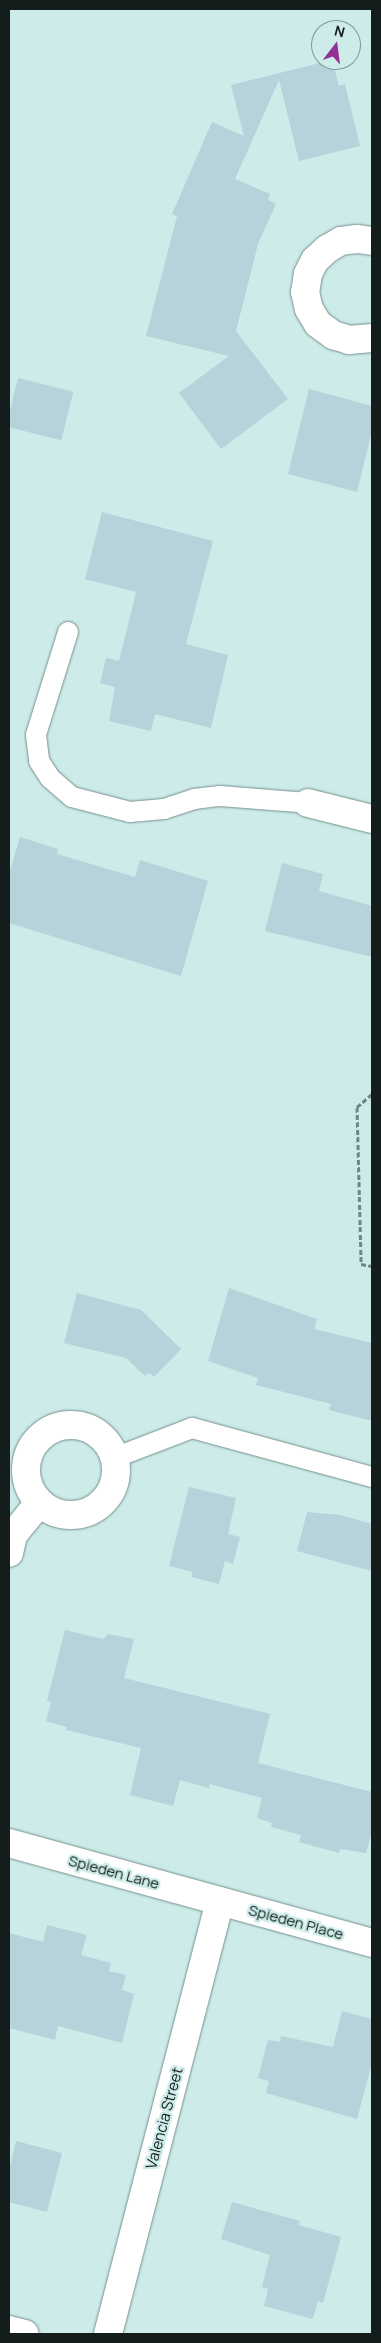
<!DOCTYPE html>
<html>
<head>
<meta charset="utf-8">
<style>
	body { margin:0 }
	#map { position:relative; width:381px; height:2343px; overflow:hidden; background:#cdebe8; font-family:Manrope,sans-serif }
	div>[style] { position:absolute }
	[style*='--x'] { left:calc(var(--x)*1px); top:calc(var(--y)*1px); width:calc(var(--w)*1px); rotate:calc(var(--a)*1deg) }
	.building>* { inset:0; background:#b7d2da; transform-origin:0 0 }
	.path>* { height:3px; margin-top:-1.5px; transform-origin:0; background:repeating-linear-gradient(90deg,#718684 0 5px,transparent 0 7.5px) }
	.roads { filter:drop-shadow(0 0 1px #74908e) drop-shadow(0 0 1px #74908e) }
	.service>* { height:20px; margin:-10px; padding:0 10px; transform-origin:10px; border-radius:10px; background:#fff }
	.minor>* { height:28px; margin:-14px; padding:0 14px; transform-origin:14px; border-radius:14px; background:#fff }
	.minor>.ring { margin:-14px; padding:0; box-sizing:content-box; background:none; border:28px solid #fff; border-radius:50% }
	span { translate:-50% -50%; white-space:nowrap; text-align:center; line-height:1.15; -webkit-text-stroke:4.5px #cdebe8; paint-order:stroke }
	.street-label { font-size:15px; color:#121d1c }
	.frame { position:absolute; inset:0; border:10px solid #121d1c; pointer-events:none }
	.north { position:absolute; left:311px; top:20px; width:50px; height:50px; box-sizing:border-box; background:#cdebe8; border:1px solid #829996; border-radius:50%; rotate:15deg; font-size:14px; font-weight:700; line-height:20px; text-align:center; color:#121d1c }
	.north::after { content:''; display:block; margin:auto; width:18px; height:22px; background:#953096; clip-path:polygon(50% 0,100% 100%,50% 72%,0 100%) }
</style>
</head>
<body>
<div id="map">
	<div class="building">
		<i style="clip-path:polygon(332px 60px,339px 86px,345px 84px,360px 146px,299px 161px,279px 80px,235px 179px,270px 194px,268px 200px,276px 204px,258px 244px,236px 331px,288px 399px,221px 449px,179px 393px,229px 356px,146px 336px,177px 216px,172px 214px,212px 122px,244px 136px,231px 85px)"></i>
		<i style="left:18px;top:378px;width:57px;height:50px;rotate:14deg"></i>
		<i style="clip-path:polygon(309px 389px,372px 406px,372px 431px,357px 492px,288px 474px)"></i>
		<i style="clip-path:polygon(102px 512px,213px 541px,186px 644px,228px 655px,211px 728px,155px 714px,151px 731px,109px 721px,115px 687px,100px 683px,106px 658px,119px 661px,136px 592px,85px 579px)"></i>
		<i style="clip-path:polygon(20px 837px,58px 849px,57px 854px,135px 877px,140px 860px,208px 881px,181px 976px,9px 923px,9px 874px)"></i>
		<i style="clip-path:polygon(282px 863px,323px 874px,319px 891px,372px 906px,372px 957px,265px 931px)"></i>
		<i style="clip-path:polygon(229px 1288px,317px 1319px,314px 1329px,372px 1343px,372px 1421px,329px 1410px,331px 1404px,256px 1385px,258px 1378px,208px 1361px)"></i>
		<i style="clip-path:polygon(77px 1293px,141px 1310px,181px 1349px,154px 1377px,149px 1373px,145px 1376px,126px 1358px,64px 1343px)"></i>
		<i style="clip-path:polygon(189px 1487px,236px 1498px,228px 1534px,240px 1537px,233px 1564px,225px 1561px,219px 1584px,191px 1577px,193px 1572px,169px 1566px)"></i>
		<i style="clip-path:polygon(307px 1512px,341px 1515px,372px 1524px,372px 1571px,297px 1551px)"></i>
		<i style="clip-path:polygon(65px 1630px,103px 1639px,108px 1634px,134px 1639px,124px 1678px,270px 1714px,258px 1763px,372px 1792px,372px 1832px,366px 1853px,340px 1849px,339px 1853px,299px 1842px,301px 1835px,271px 1827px,272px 1823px,257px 1818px,262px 1798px,210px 1784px,209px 1788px,180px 1780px,173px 1806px,130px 1795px,141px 1748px,66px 1730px,67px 1727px,46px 1721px,51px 1702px,47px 1701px)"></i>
		<i style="clip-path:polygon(47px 1925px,87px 1935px,81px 1955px,111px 1963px,109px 1971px,126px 1975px,122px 1990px,134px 1994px,122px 2043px,58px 2026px,55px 2040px,9px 2028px,9px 1933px,43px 1942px)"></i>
		<i style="clip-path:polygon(342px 2011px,372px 2019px,372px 2063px,357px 2119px,266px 2093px,269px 2081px,258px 2078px,268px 2040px,280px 2042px,281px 2036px,333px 2047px)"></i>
		<i style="clip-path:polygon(16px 2141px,62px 2153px,47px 2212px,9px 2202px,9px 2171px)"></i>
		<i style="clip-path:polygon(232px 2202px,300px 2221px,299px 2225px,341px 2237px,323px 2303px,318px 2301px,313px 2319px,264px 2306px,268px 2289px,262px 2287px,270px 2255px,221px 2239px)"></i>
	</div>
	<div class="path">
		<i style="--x:372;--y:1094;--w:20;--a:139"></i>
		<i style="--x:357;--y:1107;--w:157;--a:88.5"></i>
		<i style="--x:361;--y:1264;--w:11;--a:10"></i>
	</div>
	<div class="roads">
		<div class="service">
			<i style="--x:68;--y:632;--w:108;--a:107.3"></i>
			<i style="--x:36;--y:735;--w:26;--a:83"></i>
			<i style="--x:39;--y:761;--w:20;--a:57"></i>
			<i style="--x:50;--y:778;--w:29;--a:41"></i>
			<i style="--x:72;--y:797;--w:60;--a:14.5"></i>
			<i style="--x:130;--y:812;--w:34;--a:-5"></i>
			<i style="--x:164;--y:809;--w:32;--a:-18"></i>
			<i style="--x:194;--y:799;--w:26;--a:-7"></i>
			<i style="--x:220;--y:796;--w:88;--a:4.5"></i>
			<i style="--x:114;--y:1458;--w:84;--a:-21"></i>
			<i style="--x:192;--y:1428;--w:187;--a:15.2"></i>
		</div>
		<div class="minor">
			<i style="--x:372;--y:241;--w:15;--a:-172"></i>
			<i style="--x:357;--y:239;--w:16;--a:173"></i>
			<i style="--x:341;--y:241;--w:16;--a:150"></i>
			<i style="--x:327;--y:249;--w:16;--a:137"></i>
			<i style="--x:315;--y:260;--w:16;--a:117"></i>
			<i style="--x:308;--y:274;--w:18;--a:99"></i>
			<i style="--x:305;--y:292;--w:17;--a:77"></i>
			<i style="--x:309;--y:309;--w:17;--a:59"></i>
			<i style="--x:318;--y:324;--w:19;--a:36"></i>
			<i style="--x:333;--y:335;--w:17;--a:17"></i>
			<i style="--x:349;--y:340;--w:23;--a:-5"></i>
			<i style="--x:308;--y:803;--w:66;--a:14"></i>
			<i class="ring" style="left:26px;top:1425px;width:62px;height:62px"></i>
			<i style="--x:9;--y:1553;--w:18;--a:-77"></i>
			<i style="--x:13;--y:1535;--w:41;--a:-50.9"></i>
			<i style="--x:9;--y:1843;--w:377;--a:15.4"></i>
			<i style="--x:9;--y:2330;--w:16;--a:14"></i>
			<i style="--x:108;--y:2334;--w:447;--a:-75.5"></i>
		</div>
	</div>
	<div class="street-label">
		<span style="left:114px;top:1872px;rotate:15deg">Spieden Lane</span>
		<span style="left:296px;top:1922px;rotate:15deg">Spieden Place</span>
		<span style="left:164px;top:2118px;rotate:-75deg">Valencia Street</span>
	</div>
	<div class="frame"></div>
	<div class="north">N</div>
</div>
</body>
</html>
